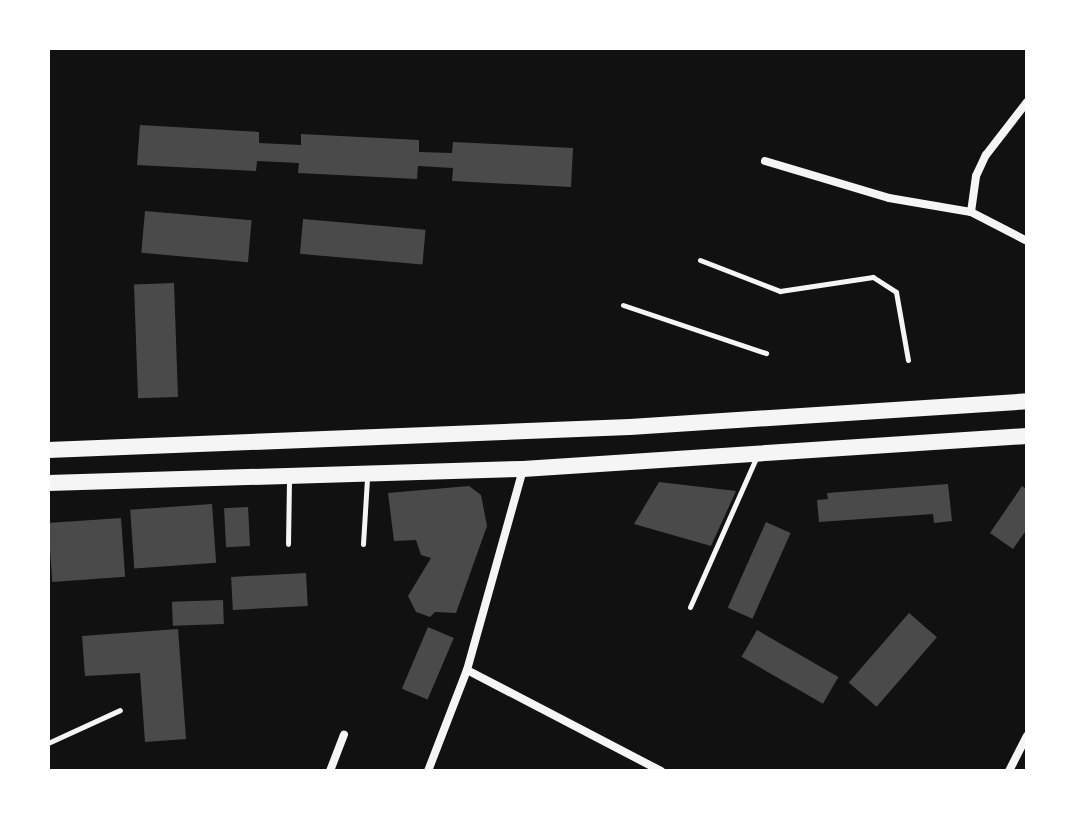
<!DOCTYPE html>
<html>
<head>
<meta charset="utf-8">
<style>
	body { margin:0 }
	#map { position:relative; width:1075px; height:819px; overflow:hidden; background:#111; font-family:Signika,sans-serif }
	div>[style] { position:absolute }
	[style*='--x'] { left:calc(var(--x)*1px); top:calc(var(--y)*1px); width:calc(var(--w)*1px); rotate:calc(var(--a)*1deg) }
	.building>* { inset:0; background:#4a4a4a; transform-origin:0 0 }
	.service>* { height:5px; margin:-2.5px; padding:0 2.5px; transform-origin:2.5px; border-radius:2.5px; background:#f5f5f5 }
	.minor>* { height:8px; margin:-4px; padding:0 4px; transform-origin:4px; border-radius:4px; background:#f5f5f5 }
	.primary>* { height:16px; margin:-8px; padding:0 8px; transform-origin:8px; border-radius:8px; background:#f5f5f5 }
	span { translate:-50% -50%; white-space:nowrap; text-align:center; line-height:1.15; -webkit-text-stroke:6px #fff; paint-order:stroke }
	.frame { position:absolute; inset:0; border:50px solid #fff; pointer-events:none }
</style>
</head>
<body>
<div id="map">
	<div class="building">
		<i style="clip-path:polygon(140px 125px,259px 132px,259px 143px,301px 145px,301px 134px,419px 140px,419px 152px,452px 153px,453px 142px,573px 148px,571px 187px,452px 181px,453px 168px,418px 166px,417px 179px,298px 173px,299px 163px,257px 161px,256px 171px,137px 165px)"></i>
		<i style="left:145px;top:211px;width:107px;height:42px;rotate:5deg"></i>
		<i style="left:303px;top:219px;width:123px;height:35px;rotate:5deg"></i>
		<i style="left:174px;top:283px;width:114px;height:40px;rotate:88deg"></i>
		<i style="clip-path:polygon(659px 482px,736px 491px,711px 546px,634px 524px)"></i>
		<i style="clip-path:polygon(948px 484px,952px 521px,934px 523px,933px 514px,819px 522px,817px 500px,828px 499px,827px 493px)"></i>
		<i style="clip-path:polygon(469px 486px,481px 495px,487px 526px,456px 613px,435px 612px,430px 617px,416px 612px,408px 596px,431px 558px,421px 555px,416px 540px,394px 541px,388px 493px)"></i>
		<i style="clip-path:polygon(1022px 486px,1027px 490px,1027px 529px,1013px 549px,990px 533px)"></i>
		<i style="left:212px;top:504px;width:59px;height:82px;rotate:86deg"></i>
		<i style="left:248px;top:507px;width:39px;height:24px;rotate:87deg"></i>
		<i style="left:121px;top:518px;width:59px;height:73px;rotate:86deg"></i>
		<i style="left:766px;top:522px;width:27px;height:94px;rotate:24deg"></i>
		<i style="left:306px;top:573px;width:33px;height:75px;rotate:87deg"></i>
		<i style="left:223px;top:600px;width:24px;height:51px;rotate:88deg"></i>
		<i style="left:909px;top:613px;width:37px;height:92px;rotate:41deg"></i>
		<i style="left:428px;top:627px;width:28px;height:67px;rotate:23deg"></i>
		<i style="clip-path:polygon(178px 629px,186px 739px,145px 742px,140px 673px,85px 676px,82px 636px)"></i>
		<i style="left:757px;top:630px;width:94px;height:31px;rotate:30deg"></i>
	</div>
	<div class="service">
		<i style="--x:700;--y:260;--w:86;--a:21.2"></i>
		<i style="--x:780;--y:291;--w:94;--a:-8.6"></i>
		<i style="--x:873;--y:277;--w:27;--a:33"></i>
		<i style="--x:896;--y:292;--w:69;--a:80"></i>
		<i style="--x:623;--y:305;--w:151;--a:18.6"></i>
		<i style="--x:288;--y:544;--w:67;--a:-89.1"></i>
		<i style="--x:363;--y:544;--w:65;--a:-86.5"></i>
		<i style="--x:690;--y:607;--w:163;--a:-66.1"></i>
		<i style="--x:48;--y:743;--w:79;--a:-24.6"></i>
	</div>
	<div class="minor">
		<i style="--x:765;--y:161;--w:129;--a:16.6"></i>
		<i style="--x:889;--y:198;--w:83;--a:9.7"></i>
		<i style="--x:971;--y:212;--w:63;--a:27.4"></i>
		<i style="--x:971;--y:212;--w:36;--a:-82"></i>
		<i style="--x:976;--y:176;--w:23;--a:-65"></i>
		<i style="--x:986;--y:155;--w:67;--a:-52.3"></i>
		<i style="--x:467;--y:670;--w:219;--a:27.5"></i>
		<i style="--x:330;--y:771;--w:39;--a:-69"></i>
		<i style="--x:428;--y:771;--w:108;--a:-68.9"></i>
		<i style="--x:467;--y:670;--w:209;--a:-74.4"></i>
		<i style="--x:1009;--y:771;--w:39;--a:-63"></i>
	</div>
	<div class="primary">
		<i style="--x:48;--y:450;--w:582;--a:-2.26"></i>
		<i style="--x:630;--y:427;--w:398;--a:-3.7"></i>
		<i style="--x:48;--y:483;--w:475;--a:-1.7"></i>
		<i style="--x:523;--y:469;--w:505;--a:-3.75"></i>
	</div>
	<div class="frame"></div>
</div>
</body>
</html>
